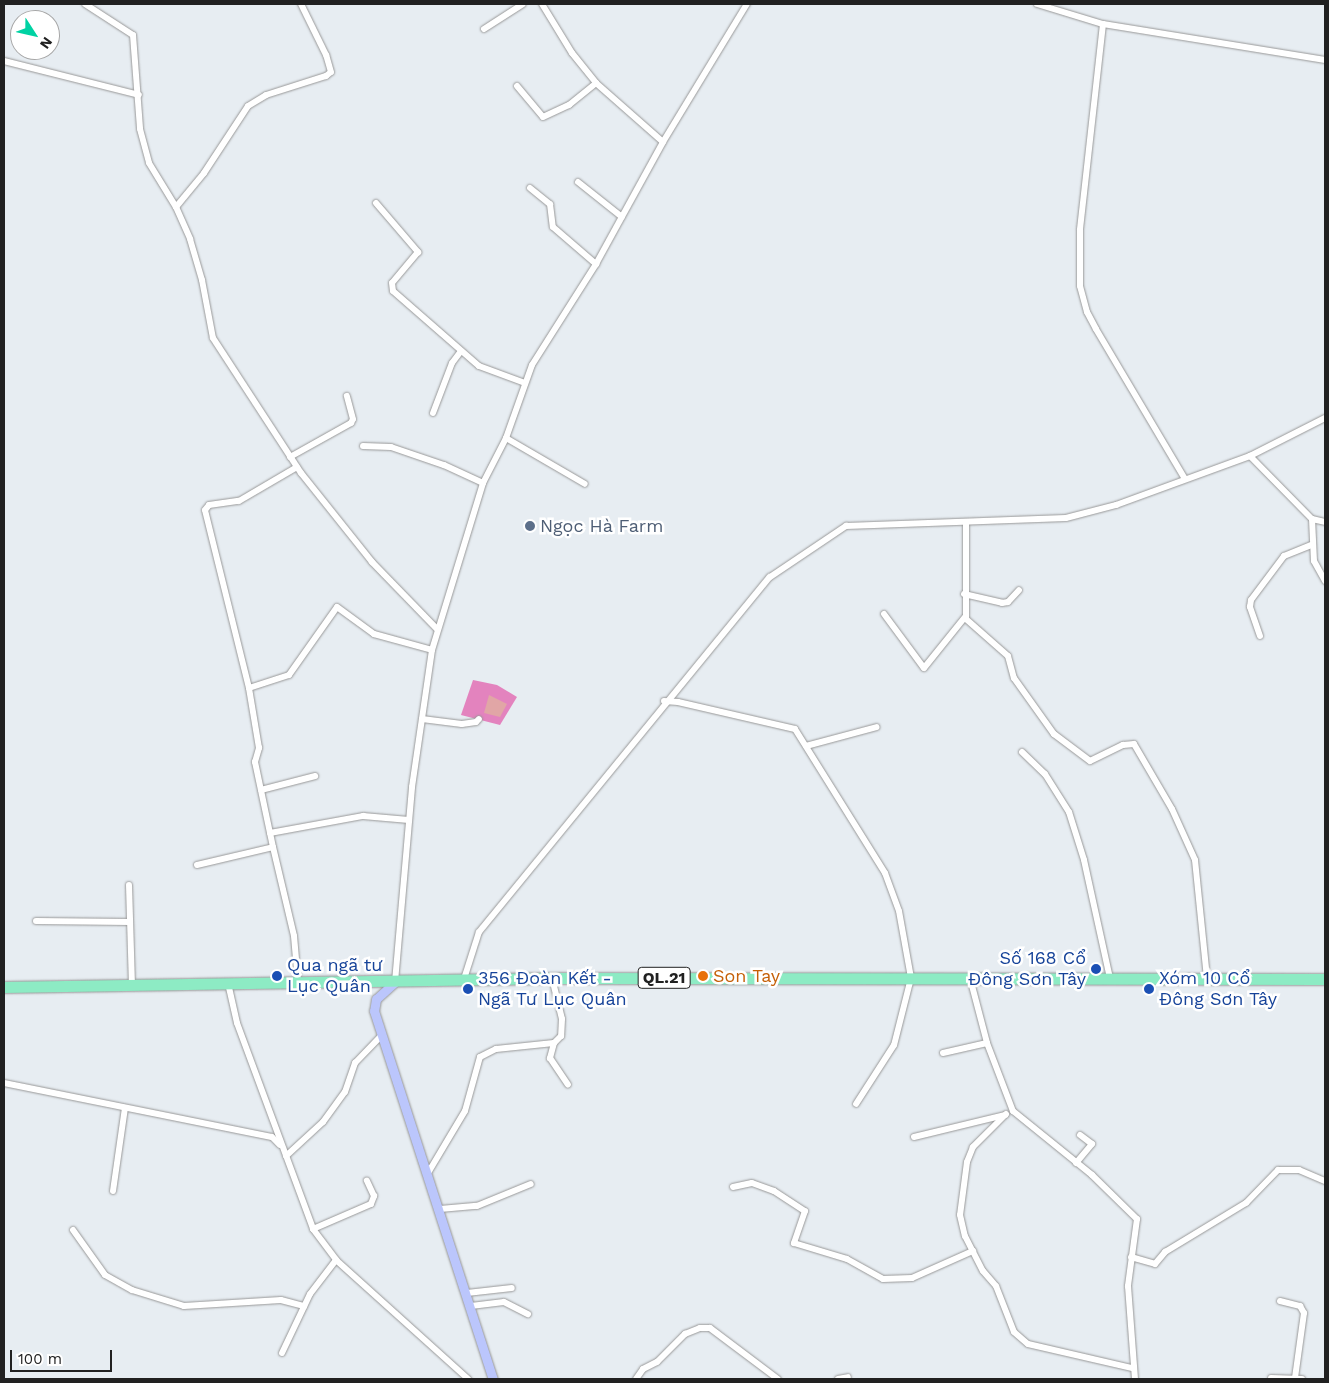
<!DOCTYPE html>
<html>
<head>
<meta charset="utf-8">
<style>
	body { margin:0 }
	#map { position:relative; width:1329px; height:1383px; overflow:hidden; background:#e7edf2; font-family:"Work Sans",sans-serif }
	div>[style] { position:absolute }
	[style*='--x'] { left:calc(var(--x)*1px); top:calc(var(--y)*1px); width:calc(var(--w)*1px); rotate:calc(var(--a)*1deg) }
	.pitch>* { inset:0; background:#e383be }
	.water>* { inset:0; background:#e1a6a6 }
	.roads { filter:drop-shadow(0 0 1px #989898) drop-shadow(0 0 1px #989898) }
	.street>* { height:6px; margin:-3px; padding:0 3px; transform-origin:3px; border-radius:3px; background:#fff }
	.secondary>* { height:9px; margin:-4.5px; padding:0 4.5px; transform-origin:4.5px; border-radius:4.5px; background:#bbc6fc }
	.highway>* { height:11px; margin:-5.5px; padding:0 5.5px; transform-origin:5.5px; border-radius:5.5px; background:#8debc4 }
	.dots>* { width:14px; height:14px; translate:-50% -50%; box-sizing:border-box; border:2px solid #fff; border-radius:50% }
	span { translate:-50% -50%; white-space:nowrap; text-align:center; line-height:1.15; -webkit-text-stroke:5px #fff; paint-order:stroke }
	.shield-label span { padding:1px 4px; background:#fff; border:1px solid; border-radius:4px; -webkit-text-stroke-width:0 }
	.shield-label { font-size:16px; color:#212121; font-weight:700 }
	.service-label { font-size:18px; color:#4e5e75 }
	.left { translate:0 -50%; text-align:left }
	.transit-label { font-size:18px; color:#164399 }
	.right { translate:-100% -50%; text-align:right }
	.food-label { font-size:18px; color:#c56008 }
	.frame { position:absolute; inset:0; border:5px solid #212121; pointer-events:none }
	.north { position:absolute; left:10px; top:10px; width:50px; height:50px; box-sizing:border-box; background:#fff; border:1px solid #a6a6a6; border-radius:50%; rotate:125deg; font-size:14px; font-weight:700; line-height:20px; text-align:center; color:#212121 }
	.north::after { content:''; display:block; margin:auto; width:18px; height:22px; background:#00d2a3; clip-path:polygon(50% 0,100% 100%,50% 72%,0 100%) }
	.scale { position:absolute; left:10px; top:1350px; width:102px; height:22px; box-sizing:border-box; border:2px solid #212121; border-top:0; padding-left:6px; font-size:15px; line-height:18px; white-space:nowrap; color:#212121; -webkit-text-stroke:4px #fff; paint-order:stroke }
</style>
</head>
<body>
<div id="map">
	<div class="pitch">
		<i style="clip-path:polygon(473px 680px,497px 685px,517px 697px,500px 725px,461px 715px)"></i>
	</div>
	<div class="water">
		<i style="clip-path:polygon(489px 695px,507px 704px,500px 717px,484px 713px)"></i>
	</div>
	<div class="roads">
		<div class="street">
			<i style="--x:85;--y:4;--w:57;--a:32.9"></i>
			<i style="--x:133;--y:35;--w:94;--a:85.7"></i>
			<i style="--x:140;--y:129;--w:35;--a:75"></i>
			<i style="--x:149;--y:163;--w:52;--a:58.5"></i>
			<i style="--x:176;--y:207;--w:35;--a:66"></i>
			<i style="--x:190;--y:239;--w:43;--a:73.7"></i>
			<i style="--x:202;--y:280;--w:59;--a:79.3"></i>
			<i style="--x:213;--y:338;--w:161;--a:56.9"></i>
			<i style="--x:301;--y:473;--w:114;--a:51.4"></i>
			<i style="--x:372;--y:562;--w:93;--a:45.9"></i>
			<i style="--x:542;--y:4;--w:57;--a:58.5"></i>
			<i style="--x:572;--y:53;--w:38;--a:51"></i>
			<i style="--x:596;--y:83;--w:89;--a:41.4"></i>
			<i style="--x:1037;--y:4;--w:69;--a:16.9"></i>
			<i style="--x:1103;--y:24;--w:225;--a:9.2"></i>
			<i style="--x:1103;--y:24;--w:207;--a:96.4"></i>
			<i style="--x:1080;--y:230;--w:56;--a:90"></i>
			<i style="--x:1080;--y:286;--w:27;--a:75"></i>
			<i style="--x:1087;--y:312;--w:19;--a:62"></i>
			<i style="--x:1096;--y:329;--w:174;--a:59.3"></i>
			<i style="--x:484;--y:29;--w:46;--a:-32.7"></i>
			<i style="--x:4;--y:61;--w:139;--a:14.1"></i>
			<i style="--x:517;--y:86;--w:40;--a:50"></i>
			<i style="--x:543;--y:117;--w:29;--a:-25"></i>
			<i style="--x:569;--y:105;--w:35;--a:-39"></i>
			<i style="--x:578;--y:182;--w:56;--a:38.5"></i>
			<i style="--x:530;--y:188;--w:26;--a:39"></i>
			<i style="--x:550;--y:204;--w:23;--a:83"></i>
			<i style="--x:553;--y:227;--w:57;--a:40.7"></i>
			<i style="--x:376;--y:203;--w:65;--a:49.4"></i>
			<i style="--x:418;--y:252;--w:40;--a:130"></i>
			<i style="--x:392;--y:283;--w:8;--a:83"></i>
			<i style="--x:393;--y:291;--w:114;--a:41.1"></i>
			<i style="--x:479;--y:366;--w:49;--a:20.3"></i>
			<i style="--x:176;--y:207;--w:44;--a:-50.5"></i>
			<i style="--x:204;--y:173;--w:80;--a:-56.7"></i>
			<i style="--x:248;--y:106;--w:21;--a:-31"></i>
			<i style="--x:266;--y:95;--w:63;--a:-17.6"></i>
			<i style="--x:326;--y:76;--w:6;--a:-39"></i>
			<i style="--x:331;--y:72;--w:18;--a:-106"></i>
			<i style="--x:326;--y:55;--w:57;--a:-116.1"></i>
			<i style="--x:433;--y:413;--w:53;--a:-69.2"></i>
			<i style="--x:452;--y:363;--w:15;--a:-53"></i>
			<i style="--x:506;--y:438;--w:91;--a:30.2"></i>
			<i style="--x:363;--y:446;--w:28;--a:2"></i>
			<i style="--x:391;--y:447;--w:56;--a:18.8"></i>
			<i style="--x:444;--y:465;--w:43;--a:24.8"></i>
			<i style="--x:1250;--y:456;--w:88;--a:45.5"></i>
			<i style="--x:1312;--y:519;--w:13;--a:13"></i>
			<i style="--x:290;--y:457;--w:70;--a:-29.1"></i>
			<i style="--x:351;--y:423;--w:4;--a:-63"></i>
			<i style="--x:353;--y:419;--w:24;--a:-105"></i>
			<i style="--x:1312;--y:519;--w:42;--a:87.3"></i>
			<i style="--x:1314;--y:561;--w:23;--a:61"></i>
			<i style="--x:966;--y:522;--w:97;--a:90"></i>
			<i style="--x:966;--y:619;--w:56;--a:41.4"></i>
			<i style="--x:1008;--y:656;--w:23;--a:75"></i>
			<i style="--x:1014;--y:678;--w:69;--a:54.5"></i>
			<i style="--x:1054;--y:734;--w:45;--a:36.9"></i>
			<i style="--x:1090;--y:761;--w:37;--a:-26"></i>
			<i style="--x:1123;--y:745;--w:11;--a:-5"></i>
			<i style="--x:1134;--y:744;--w:75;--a:59.7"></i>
			<i style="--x:1172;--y:809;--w:56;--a:65.7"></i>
			<i style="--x:1195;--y:860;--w:120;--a:84.2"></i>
			<i style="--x:964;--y:594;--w:39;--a:13"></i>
			<i style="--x:1002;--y:603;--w:6;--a:-9"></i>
			<i style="--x:1008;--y:602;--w:16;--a:-47"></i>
			<i style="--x:884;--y:614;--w:67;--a:53.5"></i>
			<i style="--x:924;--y:668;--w:65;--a:-51.2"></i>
			<i style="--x:1260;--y:636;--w:31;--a:-109"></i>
			<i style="--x:1250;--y:607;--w:7;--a:-82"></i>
			<i style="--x:1251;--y:600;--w:55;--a:-53.1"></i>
			<i style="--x:1284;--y:556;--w:31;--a:-22"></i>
			<i style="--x:249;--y:688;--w:42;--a:-18"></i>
			<i style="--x:289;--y:675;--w:83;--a:-54.8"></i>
			<i style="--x:337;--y:607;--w:46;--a:36.1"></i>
			<i style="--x:374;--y:634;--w:60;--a:15.4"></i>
			<i style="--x:664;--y:701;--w:14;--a:4"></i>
			<i style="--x:678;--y:702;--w:120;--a:13"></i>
			<i style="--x:795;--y:729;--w:170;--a:58"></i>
			<i style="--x:885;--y:873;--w:40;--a:69.8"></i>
			<i style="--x:899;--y:911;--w:68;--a:79.8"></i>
			<i style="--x:911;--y:978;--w:69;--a:104.2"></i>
			<i style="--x:894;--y:1045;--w:70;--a:122.8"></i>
			<i style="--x:422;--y:719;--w:40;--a:7.1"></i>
			<i style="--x:462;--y:724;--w:14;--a:-8"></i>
			<i style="--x:476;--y:722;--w:4;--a:-45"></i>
			<i style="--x:806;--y:746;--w:73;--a:-15"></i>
			<i style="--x:1022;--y:752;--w:32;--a:44"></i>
			<i style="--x:1045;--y:774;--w:45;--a:57.7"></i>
			<i style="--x:1069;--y:812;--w:50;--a:72.6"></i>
			<i style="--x:1084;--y:860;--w:121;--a:77.6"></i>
			<i style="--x:261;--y:790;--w:56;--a:-14.5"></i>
			<i style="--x:270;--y:833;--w:73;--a:-101.9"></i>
			<i style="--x:255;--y:762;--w:15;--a:-74"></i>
			<i style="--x:259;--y:748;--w:61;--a:-99.5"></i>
			<i style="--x:249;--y:688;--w:183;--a:-103.9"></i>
			<i style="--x:205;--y:510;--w:6;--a:-51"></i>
			<i style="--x:209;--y:505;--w:30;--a:-8"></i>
			<i style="--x:239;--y:501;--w:67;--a:-30.4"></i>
			<i style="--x:273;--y:847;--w:91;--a:76.7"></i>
			<i style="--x:294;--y:936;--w:46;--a:85"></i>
			<i style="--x:197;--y:865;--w:78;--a:-13.3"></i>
			<i style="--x:273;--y:847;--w:14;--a:-102"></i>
			<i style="--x:270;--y:833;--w:95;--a:-10.4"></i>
			<i style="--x:363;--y:816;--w:46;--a:5"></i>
			<i style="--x:129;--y:885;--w:99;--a:88.3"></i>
			<i style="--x:36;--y:921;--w:94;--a:0.6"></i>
			<i style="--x:552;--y:978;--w:42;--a:76.3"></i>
			<i style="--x:562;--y:1019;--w:17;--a:93"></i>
			<i style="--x:561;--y:1036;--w:10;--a:135"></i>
			<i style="--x:554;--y:1043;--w:16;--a:105"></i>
			<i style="--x:550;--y:1058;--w:32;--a:56"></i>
			<i style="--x:970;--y:978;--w:67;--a:75.3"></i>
			<i style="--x:987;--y:1043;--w:73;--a:69.1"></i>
			<i style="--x:1013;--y:1111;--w:102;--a:39"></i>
			<i style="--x:1092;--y:1175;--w:63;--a:44.4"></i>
			<i style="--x:1137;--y:1219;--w:68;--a:97.7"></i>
			<i style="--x:1128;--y:1286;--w:93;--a:85.7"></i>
			<i style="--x:464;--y:979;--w:49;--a:-72.3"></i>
			<i style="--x:479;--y:932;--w:459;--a:-50.7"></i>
			<i style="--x:770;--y:577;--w:92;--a:-33.9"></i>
			<i style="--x:846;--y:526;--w:220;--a:-2.1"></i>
			<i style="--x:1066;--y:518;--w:52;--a:-14.6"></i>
			<i style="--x:1116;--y:505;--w:143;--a:-20.1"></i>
			<i style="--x:1250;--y:456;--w:84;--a:-26.9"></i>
			<i style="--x:395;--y:982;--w:196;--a:-85"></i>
			<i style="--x:412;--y:787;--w:138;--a:-81.7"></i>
			<i style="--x:432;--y:650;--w:175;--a:-73"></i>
			<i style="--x:483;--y:483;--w:51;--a:-62.9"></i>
			<i style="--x:506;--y:438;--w:77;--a:-70.4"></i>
			<i style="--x:532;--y:365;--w:120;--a:-57.6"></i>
			<i style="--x:596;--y:264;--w:139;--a:-61.2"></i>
			<i style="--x:663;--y:142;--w:162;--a:-58.7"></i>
			<i style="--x:228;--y:983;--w:41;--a:77.3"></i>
			<i style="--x:237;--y:1023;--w:220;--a:69.7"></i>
			<i style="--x:313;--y:1229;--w:39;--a:53"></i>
			<i style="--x:336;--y:1260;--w:178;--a:42"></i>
			<i style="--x:943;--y:1053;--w:45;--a:-12.8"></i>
			<i style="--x:4;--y:1083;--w:273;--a:11.4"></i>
			<i style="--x:272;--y:1137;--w:11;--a:45"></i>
			<i style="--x:1006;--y:1114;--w:47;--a:135"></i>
			<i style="--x:973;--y:1147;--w:16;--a:112"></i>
			<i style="--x:967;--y:1162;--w:53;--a:97.5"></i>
			<i style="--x:960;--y:1215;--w:22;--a:77"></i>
			<i style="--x:965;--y:1236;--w:39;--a:63"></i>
			<i style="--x:983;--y:1271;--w:20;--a:49"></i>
			<i style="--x:996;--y:1286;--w:49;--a:68.6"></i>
			<i style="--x:1014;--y:1332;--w:18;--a:41"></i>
			<i style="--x:1028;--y:1344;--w:107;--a:13"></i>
			<i style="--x:914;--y:1137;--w:94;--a:-13.6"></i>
			<i style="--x:286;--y:1156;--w:50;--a:-42.6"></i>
			<i style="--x:323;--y:1122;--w:37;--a:-54"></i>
			<i style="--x:345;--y:1092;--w:31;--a:-71"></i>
			<i style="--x:355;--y:1063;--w:39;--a:-46"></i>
			<i style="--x:1076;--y:1163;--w:25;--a:-50"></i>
			<i style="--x:1092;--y:1144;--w:15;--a:-143"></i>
			<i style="--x:428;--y:1173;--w:72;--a:-59.2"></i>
			<i style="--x:465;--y:1111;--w:56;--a:-74.5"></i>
			<i style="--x:480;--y:1057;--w:18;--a:-27"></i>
			<i style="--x:496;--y:1049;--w:58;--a:-5.9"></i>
			<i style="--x:733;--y:1187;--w:19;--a:-12"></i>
			<i style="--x:752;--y:1183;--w:23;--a:20"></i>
			<i style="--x:774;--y:1191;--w:37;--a:33"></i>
			<i style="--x:805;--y:1211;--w:34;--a:109"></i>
			<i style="--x:794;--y:1243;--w:55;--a:16.8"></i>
			<i style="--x:847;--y:1259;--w:41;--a:29.1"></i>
			<i style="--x:883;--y:1279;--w:29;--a:-2"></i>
			<i style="--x:912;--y:1278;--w:67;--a:-23.9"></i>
			<i style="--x:113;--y:1191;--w:84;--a:-81.8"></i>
			<i style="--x:440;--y:1209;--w:37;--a:-5"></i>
			<i style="--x:477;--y:1206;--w:58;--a:-22.2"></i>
			<i style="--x:313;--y:1229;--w:63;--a:-23.3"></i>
			<i style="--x:371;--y:1204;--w:9;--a:-69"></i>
			<i style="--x:374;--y:1196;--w:17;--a:-115"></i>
			<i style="--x:73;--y:1230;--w:55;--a:54.6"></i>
			<i style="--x:105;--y:1275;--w:31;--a:29"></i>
			<i style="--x:132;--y:1290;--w:54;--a:17.1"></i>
			<i style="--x:184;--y:1306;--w:97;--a:-3.5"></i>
			<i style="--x:281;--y:1300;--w:24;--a:15"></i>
			<i style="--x:1131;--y:1257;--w:25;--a:16"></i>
			<i style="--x:1155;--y:1264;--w:16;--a:-50"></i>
			<i style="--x:1165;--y:1252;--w:95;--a:-31.2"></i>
			<i style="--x:1246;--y:1203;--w:46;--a:-45.9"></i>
			<i style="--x:1278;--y:1170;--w:21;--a:0"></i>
			<i style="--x:1299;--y:1170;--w:28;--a:23"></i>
			<i style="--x:467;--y:1293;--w:45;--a:-6.3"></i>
			<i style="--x:1280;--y:1301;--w:21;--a:14"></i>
			<i style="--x:1300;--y:1306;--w:8;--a:60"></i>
			<i style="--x:1304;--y:1313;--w:66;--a:97.9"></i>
			<i style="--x:471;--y:1306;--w:33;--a:-7"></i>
			<i style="--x:504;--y:1302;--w:27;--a:27"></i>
			<i style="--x:282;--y:1353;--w:65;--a:-64.6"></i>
			<i style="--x:310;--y:1294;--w:43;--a:-52.6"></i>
			<i style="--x:1271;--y:1378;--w:31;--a:2"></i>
			<i style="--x:636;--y:1379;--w:12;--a:-55"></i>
			<i style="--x:643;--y:1369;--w:16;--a:-27"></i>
			<i style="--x:657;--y:1362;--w:40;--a:-45"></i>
			<i style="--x:685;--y:1334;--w:16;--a:-22"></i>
			<i style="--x:700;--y:1328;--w:10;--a:0"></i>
			<i style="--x:710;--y:1328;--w:85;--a:36.9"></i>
			<i style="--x:838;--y:1379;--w:10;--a:-11"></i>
		</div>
		<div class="secondary">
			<i style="--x:395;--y:982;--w:25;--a:138"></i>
			<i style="--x:376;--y:999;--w:12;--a:99"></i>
			<i style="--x:374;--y:1011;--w:387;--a:72.1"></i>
		</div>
		<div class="highway">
			<i style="--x:4;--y:987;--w:548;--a:-0.94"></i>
			<i style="--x:552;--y:978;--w:773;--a:0.07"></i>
		</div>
	</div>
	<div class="dots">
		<i style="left:530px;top:526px;background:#5c6f8a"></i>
		<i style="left:1096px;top:969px;background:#1a4fb4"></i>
		<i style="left:277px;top:976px;background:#1a4fb4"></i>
		<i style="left:703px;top:976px;background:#e8710a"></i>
		<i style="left:468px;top:989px;background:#1a4fb4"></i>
		<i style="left:1149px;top:989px;background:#1a4fb4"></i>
	</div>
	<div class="shield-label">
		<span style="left:664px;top:978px">QL.21</span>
	</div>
	<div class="service-label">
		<span class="left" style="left:540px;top:526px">Ngọc Hà Farm</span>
	</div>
	<div class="transit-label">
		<span class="right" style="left:1086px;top:969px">Số 168 Cổ<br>Đông Sơn Tây</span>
		<span class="left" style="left:287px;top:976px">Qua ngã tư<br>Lục Quân</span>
		<span class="left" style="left:478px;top:989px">356 Đoàn Kết -<br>Ngã Tư Lục Quân</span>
		<span class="left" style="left:1159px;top:989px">Xóm 10 Cổ<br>Đông Sơn Tây</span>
	</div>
	<div class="food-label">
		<span class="left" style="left:713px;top:976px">Son Tay</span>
	</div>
	<div class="frame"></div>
	<div class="north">N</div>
	<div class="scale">100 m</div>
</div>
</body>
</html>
